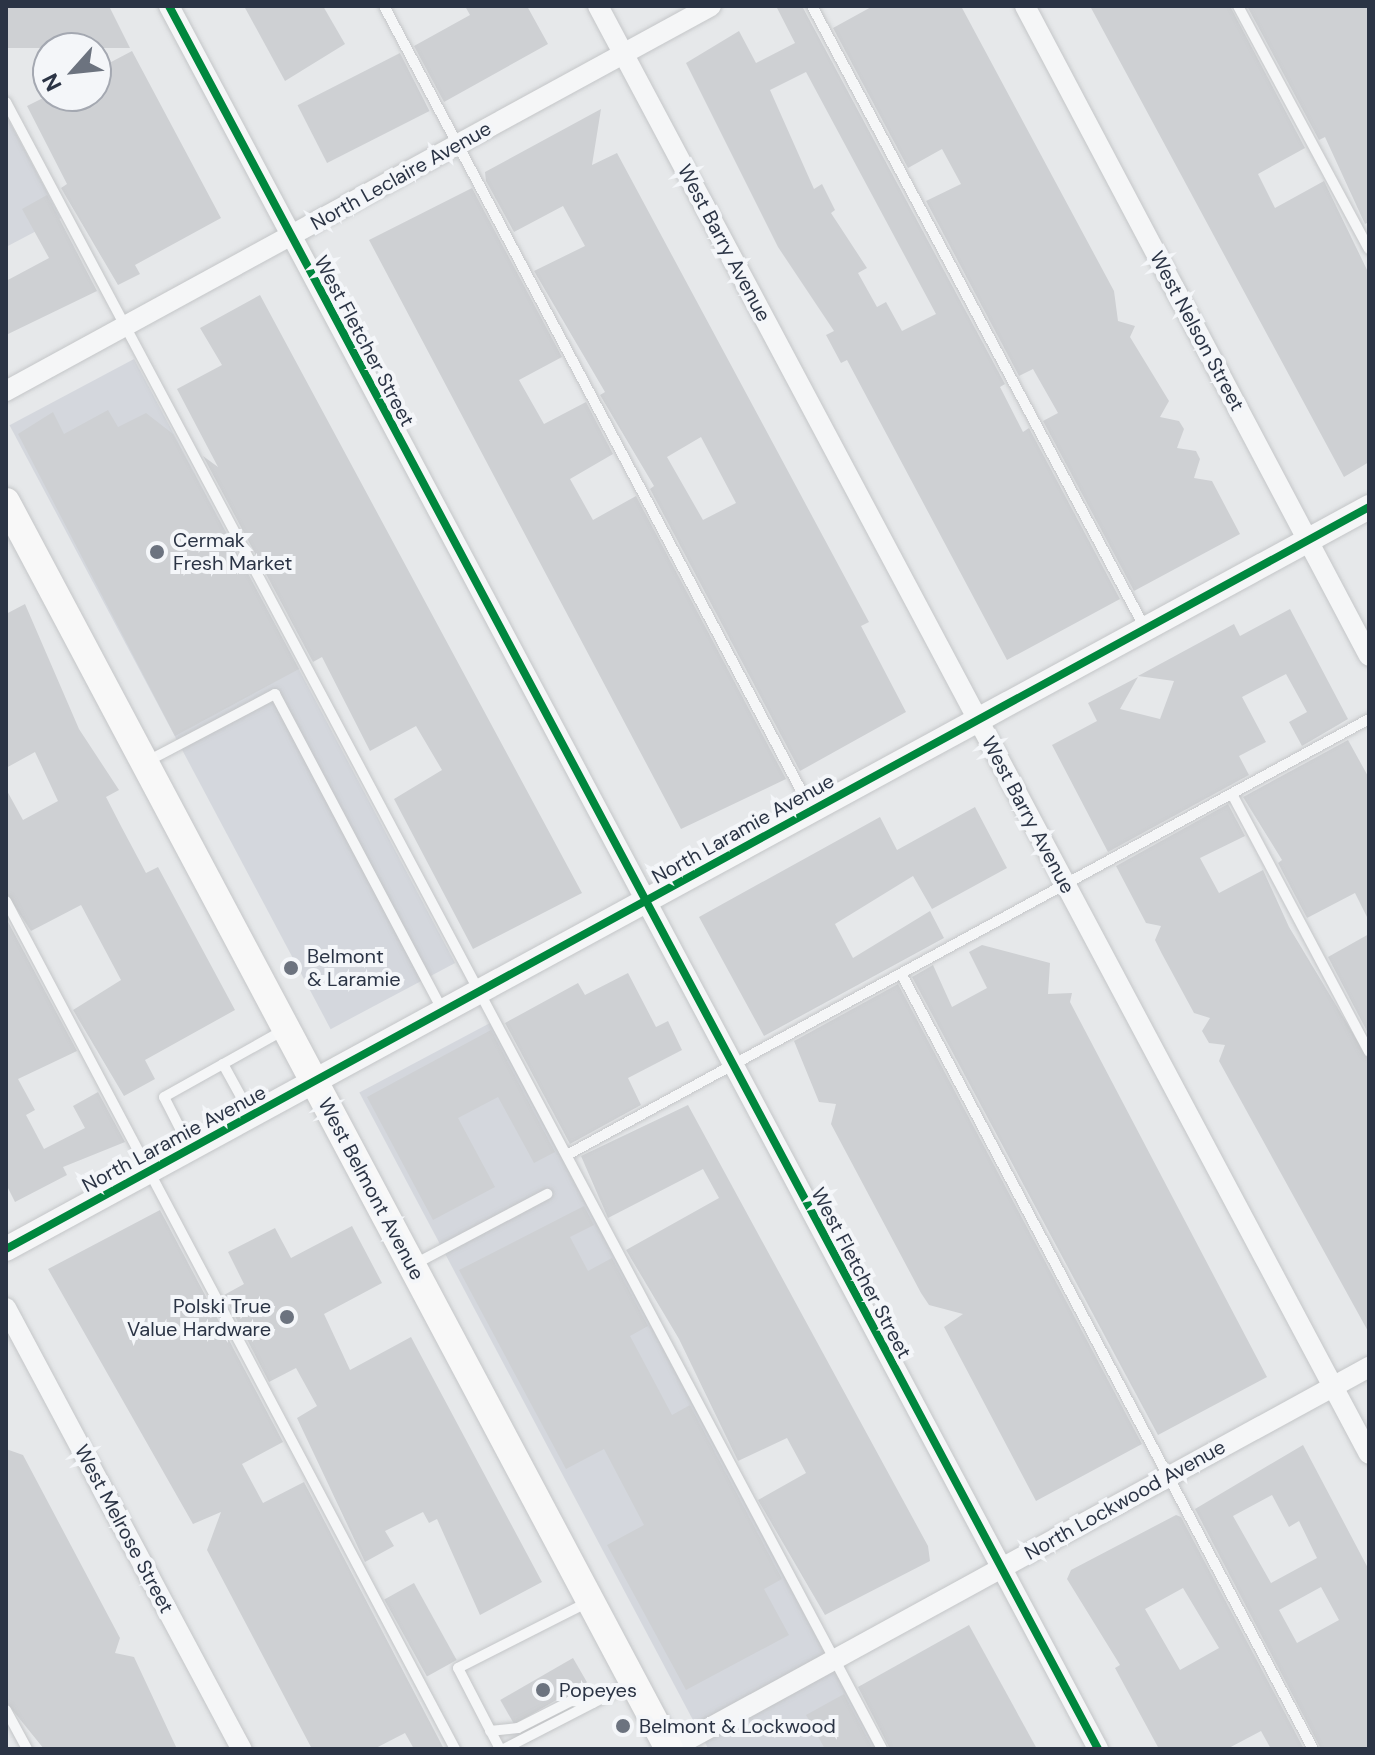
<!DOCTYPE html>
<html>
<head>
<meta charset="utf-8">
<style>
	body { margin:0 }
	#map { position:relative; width:1375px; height:1755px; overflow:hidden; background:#e6e8ea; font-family:"DM Sans",sans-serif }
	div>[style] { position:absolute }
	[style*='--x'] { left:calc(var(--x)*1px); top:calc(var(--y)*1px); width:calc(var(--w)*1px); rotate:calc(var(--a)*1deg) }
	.built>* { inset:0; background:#d4d7dd; transform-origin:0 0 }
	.building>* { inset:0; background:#ced0d3; transform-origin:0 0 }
	.roads { filter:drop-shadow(0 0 2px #c4c6c8) drop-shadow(0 0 2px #c4c6c8) }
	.service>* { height:10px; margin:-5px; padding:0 5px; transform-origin:5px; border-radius:5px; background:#f5f6f7 }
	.minor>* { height:20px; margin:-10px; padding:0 10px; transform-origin:10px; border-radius:10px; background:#f5f6f7 }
	.tertiary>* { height:24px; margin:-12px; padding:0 12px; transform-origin:12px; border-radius:12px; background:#f5f6f7 }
	.secondary>* { height:28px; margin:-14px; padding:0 14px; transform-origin:14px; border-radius:14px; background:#f8f8f8 }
	.cycleway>* { height:8px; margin:-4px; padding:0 4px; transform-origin:4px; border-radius:4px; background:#00873e }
	.dots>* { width:22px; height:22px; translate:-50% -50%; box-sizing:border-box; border:4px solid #f4f6f9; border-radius:50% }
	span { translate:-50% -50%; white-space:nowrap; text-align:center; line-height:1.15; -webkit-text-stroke:8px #f4f6f9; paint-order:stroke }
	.street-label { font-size:20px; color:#2b3445 }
	.poi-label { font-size:20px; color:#2b3445 }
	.left { translate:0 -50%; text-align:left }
	.right { translate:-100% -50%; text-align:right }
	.frame { position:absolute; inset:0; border:8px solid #2b3445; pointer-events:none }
	.north { position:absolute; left:32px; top:32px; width:80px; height:80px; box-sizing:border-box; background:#f4f6f9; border:2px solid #a4a8b1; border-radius:50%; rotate:243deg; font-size:22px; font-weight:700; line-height:32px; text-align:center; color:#2b3445 }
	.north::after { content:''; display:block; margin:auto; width:28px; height:36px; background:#6c737f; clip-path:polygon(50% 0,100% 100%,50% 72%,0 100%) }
</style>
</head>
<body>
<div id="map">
	<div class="built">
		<i style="clip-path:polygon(6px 115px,61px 218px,6px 247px)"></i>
		<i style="left:134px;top:359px;width:684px;height:141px;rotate:62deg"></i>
		<i style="left:490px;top:1023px;width:824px;height:148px;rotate:62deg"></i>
	</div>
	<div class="building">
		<i style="clip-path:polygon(6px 6px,109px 6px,130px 48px,6px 48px)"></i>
		<i style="clip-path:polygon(244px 6px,323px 6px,345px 44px,285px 81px)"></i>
		<i style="clip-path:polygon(465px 6px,527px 6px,548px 44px,444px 102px,414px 46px,470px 15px)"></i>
		<i style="clip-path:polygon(evenodd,776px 6px,802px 6px,1005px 384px,1000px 387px,1023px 432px,1029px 428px,1120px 599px,1007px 660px,847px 360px,841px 363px,826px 335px,834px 331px,778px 247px,686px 63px,739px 31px,756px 63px,795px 43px,776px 6px,806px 72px,936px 314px,902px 331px,886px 302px,877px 307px,858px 273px,867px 268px,831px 213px,835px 210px,822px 184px,814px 189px,770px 90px,806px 72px)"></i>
		<i style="clip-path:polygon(873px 6px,961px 6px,1114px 291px,1118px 321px,1135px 326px,1130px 337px,1169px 401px,1160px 417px,1179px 421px,1184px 429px,1177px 448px,1196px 451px,1200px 459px,1194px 478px,1212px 481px,1240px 534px,1134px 591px,1043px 421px,1058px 413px,1033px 369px,1019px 376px,926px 201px,961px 184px,942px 149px,908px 168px,833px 28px)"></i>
		<i style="clip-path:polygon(1090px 6px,1230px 6px,1305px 148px,1258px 174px,1275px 208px,1324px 181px,1369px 274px,1369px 462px,1344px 477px)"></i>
		<i style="clip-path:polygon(1247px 6px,1369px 6px,1369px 222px,1365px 224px,1325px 137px,1319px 140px)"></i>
		<i style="clip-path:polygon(132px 51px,221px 218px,135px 265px,140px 274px,118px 285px,61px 188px,67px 184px,27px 106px,47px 96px,96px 96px,96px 70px)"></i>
		<i style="left:400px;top:53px;width:65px;height:115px;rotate:63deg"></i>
		<i style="clip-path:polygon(evenodd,601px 109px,592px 165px,617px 153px,869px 622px,861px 626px,906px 712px,800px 771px,650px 489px,654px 486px,600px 395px,605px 392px,534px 271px,585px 246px,563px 206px,514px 232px,486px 181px,485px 172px,601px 109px,701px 437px,736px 503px,703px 520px,667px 457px,701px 437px)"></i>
		<i style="clip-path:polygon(472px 188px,562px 357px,519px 380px,544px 424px,586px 402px,613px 454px,570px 479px,593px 520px,636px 496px,786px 779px,681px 829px,369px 240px)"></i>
		<i style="clip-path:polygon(47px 195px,97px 291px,6px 335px,6px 281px,49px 258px,22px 209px)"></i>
		<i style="clip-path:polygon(260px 295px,582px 893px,473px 949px,394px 799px,442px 770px,416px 726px,370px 751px,322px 657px,313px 662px,203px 456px,218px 467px,177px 389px,222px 365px,200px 328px)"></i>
		<i style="clip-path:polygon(108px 410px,118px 427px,146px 413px,173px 434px,299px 669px,175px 736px,18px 434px,53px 412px,64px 434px)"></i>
		<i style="clip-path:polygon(25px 604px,79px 729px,119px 790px,106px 797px,122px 828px,146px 873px,158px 867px,235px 1010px,145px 1060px,155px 1079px,124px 1096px,73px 1010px,121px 980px,81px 905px,31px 931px,6px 893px,6px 789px,23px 820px,58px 801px,35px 752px,6px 768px,6px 614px)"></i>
		<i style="clip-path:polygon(1290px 609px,1348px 719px,1302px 746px,1289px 722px,1307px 712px,1286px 674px,1242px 697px,1266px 742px,1239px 756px,1249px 775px,1108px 852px,1052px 745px,1097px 721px,1088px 703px,1138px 677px,1120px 709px,1160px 719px,1174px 681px,1138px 676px,1234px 624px,1240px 636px)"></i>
		<i style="clip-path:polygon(1348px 740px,1369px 778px,1369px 921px,1355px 893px,1307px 918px,1278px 863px,1282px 860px,1243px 797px)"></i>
		<i style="clip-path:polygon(1228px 804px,1245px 836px,1200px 858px,1219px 893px,1263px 870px,1289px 927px,1369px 1060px,1369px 1333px,1219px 1061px,1225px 1045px,1209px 1043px,1202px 1031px,1210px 1018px,1194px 1013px,1162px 954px,1155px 940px,1161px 926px,1146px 923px,1116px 866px)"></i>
		<i style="clip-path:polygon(975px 807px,1007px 868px,932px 909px,913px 876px,835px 924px,853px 958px,930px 911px,944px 938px,764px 1036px,699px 917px,880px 817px,897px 850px)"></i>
		<i style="clip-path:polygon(6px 918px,77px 1051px,18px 1079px,35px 1110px,26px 1115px,44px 1149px,85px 1128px,73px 1106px,98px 1092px,125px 1142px,63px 1167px,67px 1175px,15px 1202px,6px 1184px)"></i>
		<i style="clip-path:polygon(1369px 934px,1369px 1035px,1328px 957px)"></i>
		<i style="clip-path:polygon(982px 945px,1050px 963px,1048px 994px,1072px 993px,1070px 1002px,1267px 1377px,1158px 1435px,912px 977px,933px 965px,952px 1007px,987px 988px,969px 952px)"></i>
		<i style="clip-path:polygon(628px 973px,656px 1027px,668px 1021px,682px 1050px,628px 1078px,641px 1105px,570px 1144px,505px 1023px,578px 983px,585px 995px)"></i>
		<i style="clip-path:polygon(898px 984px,1142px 1444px,1036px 1501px,944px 1327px,963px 1314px,929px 1305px,921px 1293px,831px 1124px,836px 1104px,819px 1102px,794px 1041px)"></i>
		<i style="clip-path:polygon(491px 1030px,555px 1152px,534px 1163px,498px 1097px,458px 1118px,495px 1187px,433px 1220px,367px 1097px)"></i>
		<i style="clip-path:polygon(688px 1105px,928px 1546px,930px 1561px,825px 1615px,758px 1500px,806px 1473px,787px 1438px,738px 1461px,679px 1339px,626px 1250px,719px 1198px,703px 1169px,608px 1218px,581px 1156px)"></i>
		<i style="clip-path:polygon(584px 1206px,594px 1225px,570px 1237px,588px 1271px,612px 1258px,648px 1326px,630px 1336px,672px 1415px,690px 1405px,782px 1579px,764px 1589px,789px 1635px,686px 1690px,607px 1545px,644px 1525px,604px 1449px,566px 1469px,459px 1270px)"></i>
		<i style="clip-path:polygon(160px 1210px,283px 1442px,242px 1464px,263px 1503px,304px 1482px,444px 1749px,414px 1749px,405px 1733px,374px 1749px,312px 1749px,207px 1550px,221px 1512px,193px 1524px,48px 1269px)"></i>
		<i style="clip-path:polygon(352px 1226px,382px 1283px,324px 1314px,350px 1370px,411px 1337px,542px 1582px,480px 1615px,437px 1519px,429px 1523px,423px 1512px,385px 1531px,394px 1546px,365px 1562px,297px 1418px,317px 1406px,296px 1368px,269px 1382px,224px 1295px,244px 1284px,228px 1252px,275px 1228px,291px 1258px)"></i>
		<i style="clip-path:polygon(evenodd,1303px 1445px,1369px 1570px,1369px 1749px,1321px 1749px,1195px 1509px,1303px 1445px,1272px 1495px,1289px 1527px,1299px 1521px,1317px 1558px,1271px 1583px,1233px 1516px,1272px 1495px,1303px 1445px,1321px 1587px,1339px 1620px,1297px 1643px,1279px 1610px,1321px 1587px)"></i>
		<i style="clip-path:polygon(6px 1449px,23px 1455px,120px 1638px,115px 1653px,134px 1657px,177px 1749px,44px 1749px,6px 1702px)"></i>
		<i style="clip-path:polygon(evenodd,1176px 1515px,1181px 1517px,1304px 1749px,1271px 1749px,1261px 1731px,1227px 1749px,1159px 1749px,1115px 1668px,1120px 1665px,1067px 1579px,1071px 1570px,1176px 1515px,1183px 1588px,1219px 1648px,1180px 1670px,1145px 1609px,1183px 1588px)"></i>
		<i style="left:414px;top:1583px;width:88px;height:34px;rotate:61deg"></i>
		<i style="clip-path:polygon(969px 1625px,1037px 1749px,890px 1749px,858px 1687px)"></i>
		<i style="left:573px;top:1658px;width:28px;height:84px;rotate:60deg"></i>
		<i style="clip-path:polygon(844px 1694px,873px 1749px,825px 1749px,806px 1715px)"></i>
	</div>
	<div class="roads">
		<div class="service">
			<i style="--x:384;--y:6;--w:909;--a:62"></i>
			<i style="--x:812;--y:6;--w:706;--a:61.84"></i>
			<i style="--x:1238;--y:6;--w:276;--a:61.7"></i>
			<i style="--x:6;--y:102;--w:1865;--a:61.99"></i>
			<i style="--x:146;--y:762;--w:146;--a:-27.8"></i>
			<i style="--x:275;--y:694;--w:359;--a:62.1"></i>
			<i style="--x:1232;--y:794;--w:292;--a:62"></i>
			<i style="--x:6;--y:901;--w:960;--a:62.1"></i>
			<i style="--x:902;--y:975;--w:876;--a:62.03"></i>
			<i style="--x:223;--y:1064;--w:58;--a:61.2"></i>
			<i style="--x:190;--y:1148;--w:57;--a:-117"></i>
			<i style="--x:164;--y:1097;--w:137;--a:-29.2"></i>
			<i style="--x:567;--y:1155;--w:913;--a:-28.53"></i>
			<i style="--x:413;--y:1265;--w:152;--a:-27.9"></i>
			<i style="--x:6;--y:1710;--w:44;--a:61.7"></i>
			<i style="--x:490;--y:1731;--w:28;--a:-6"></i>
			<i style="--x:518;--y:1728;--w:59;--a:-27"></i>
			<i style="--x:571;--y:1701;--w:22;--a:5"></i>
			<i style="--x:500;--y:1749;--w:91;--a:-117.4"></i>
			<i style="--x:458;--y:1668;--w:146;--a:-26.9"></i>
			<i style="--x:504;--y:1749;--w:142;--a:-27.3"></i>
		</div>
		<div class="minor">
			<i style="--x:169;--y:6;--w:1975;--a:61.94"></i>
			<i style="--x:598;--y:6;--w:1640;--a:61.97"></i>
			<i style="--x:1025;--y:6;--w:735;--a:62.11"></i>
			<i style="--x:6;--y:391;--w:803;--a:-28.64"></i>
			<i style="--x:6;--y:1308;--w:500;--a:61.9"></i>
			<i style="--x:671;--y:1749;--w:796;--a:-28.69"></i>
		</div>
		<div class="tertiary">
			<i style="--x:6;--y:1249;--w:1552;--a:-28.56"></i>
		</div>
		<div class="secondary">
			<i style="--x:6;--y:502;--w:1412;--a:62"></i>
		</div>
	</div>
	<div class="cycleway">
		<i style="--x:169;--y:6;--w:1975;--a:61.94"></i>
		<i style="--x:6;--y:1249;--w:1552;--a:-28.56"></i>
	</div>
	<div class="dots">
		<i style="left:157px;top:552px;background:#6c737f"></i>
		<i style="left:291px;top:968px;background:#6c737f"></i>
		<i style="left:287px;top:1317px;background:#6c737f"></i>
		<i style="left:543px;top:1690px;background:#6c737f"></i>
		<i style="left:623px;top:1726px;background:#6c737f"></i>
	</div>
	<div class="street-label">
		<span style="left:401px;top:176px;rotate:-29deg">North Leclaire Avenue</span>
		<span style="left:724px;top:243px;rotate:62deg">West Barry Avenue</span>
		<span style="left:1197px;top:331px;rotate:62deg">West Nelson Street</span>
		<span style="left:364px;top:341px;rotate:62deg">West Fletcher Street</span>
		<span style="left:1028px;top:815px;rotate:62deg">West Barry Avenue</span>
		<span style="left:743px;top:829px;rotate:-29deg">North Laramie Avenue</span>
		<span style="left:174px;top:1139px;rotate:-28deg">North Laramie Avenue</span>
		<span style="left:371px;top:1189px;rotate:62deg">West Belmont Avenue</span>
		<span style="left:861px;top:1273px;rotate:62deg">West Fletcher Street</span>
		<span style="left:1125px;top:1500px;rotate:-29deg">North Lockwood Avenue</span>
		<span style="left:124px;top:1529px;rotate:62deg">West Melrose Street</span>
	</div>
	<div class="poi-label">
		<span class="left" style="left:173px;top:552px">Cermak<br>Fresh Market</span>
		<span class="left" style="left:307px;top:968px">Belmont<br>&amp; Laramie</span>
		<span class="right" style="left:271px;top:1318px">Polski True<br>Value Hardware</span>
		<span class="left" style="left:559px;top:1690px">Popeyes</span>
		<span class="left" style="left:639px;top:1726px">Belmont &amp; Lockwood</span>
	</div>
	<div class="frame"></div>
	<div class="north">N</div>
</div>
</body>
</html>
